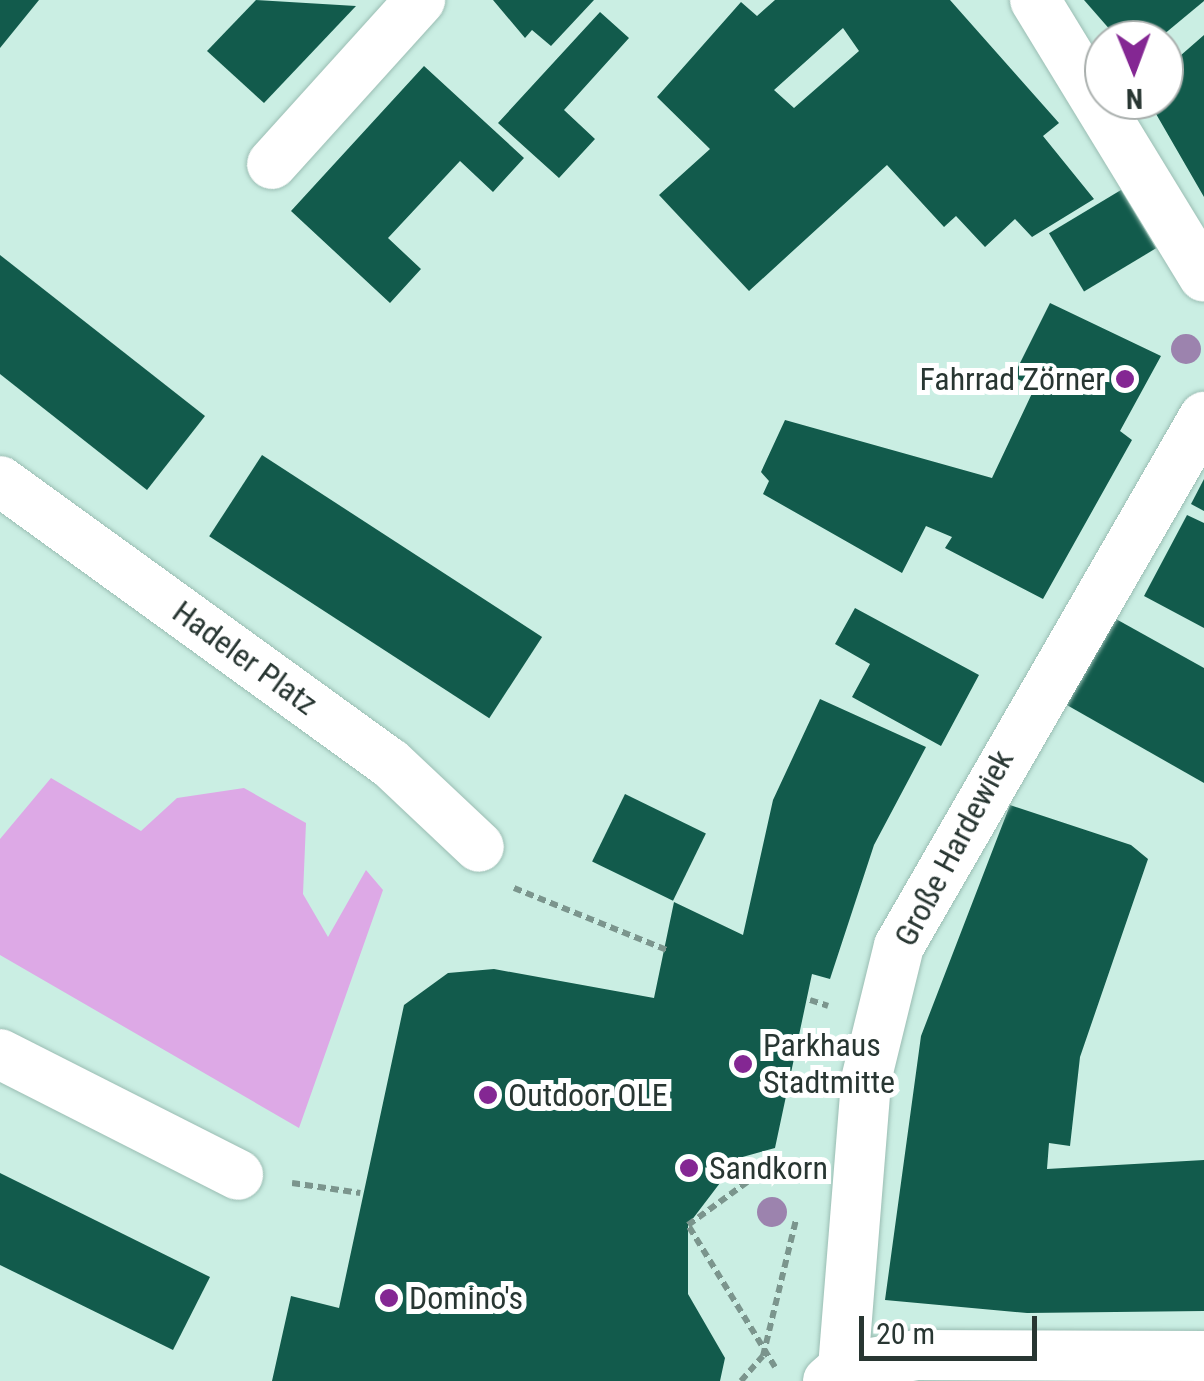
<!DOCTYPE html>
<html>
<head>
<meta charset="utf-8">
<style>
	body { margin:0 }
	#map { position:relative; width:1204px; height:1381px; overflow:hidden; background:#caeee3; font-family:"Roboto Condensed",sans-serif }
	div>[style] { position:absolute }
	[style*='--x'] { left:calc(var(--x)*1px); top:calc(var(--y)*1px); width:calc(var(--w)*1px); rotate:calc(var(--a)*1deg) }
	.green>* { inset:0; background:#dda9e6 }
	.building>* { inset:0; background:#125b4c; transform-origin:0 0 }
	.path>* { height:6px; margin-top:-3px; transform-origin:0; background:repeating-linear-gradient(90deg,#7b958d 0 8px,transparent 0 13px) }
	.roads { filter:drop-shadow(0 0 2px #9abdb3) drop-shadow(0 0 2px #9abdb3) }
	.minor>* { height:50px; margin:-25px; padding:0 25px; transform-origin:25px; border-radius:25px; background:#fff }
	.trees>* { width:30px; height:30px; margin:-15px; border-radius:50%; background:#9c83ae }
	.dots>* { width:28px; height:28px; translate:-50% -50%; box-sizing:border-box; border:5px solid #fff; border-radius:50% }
	span { translate:-50% -50%; white-space:nowrap; text-align:center; line-height:1.15; -webkit-text-stroke:10px #fff; paint-order:stroke }
	.poi-label { font-size:32px; color:#283632 }
	.right { translate:-100% -50%; text-align:right }
	.left { translate:0 -50%; text-align:left }
	.street-label { font-size:32px; color:#283632 }
	.north { position:absolute; left:1084px; top:20px; width:100px; height:100px; box-sizing:border-box; background:#fff; border:2px solid #a9afad; border-radius:50%; rotate:179deg; font-size:28px; font-weight:700; line-height:40px; text-align:center; color:#283632 }
	.north::after { content:''; display:block; margin:auto; width:35px; height:45px; background:#842793; clip-path:polygon(50% 0,100% 100%,50% 72%,0 100%) }
	.scale { position:absolute; left:859px; top:1316px; width:178px; height:45px; box-sizing:border-box; border:5px solid #283632; border-top:0; padding-left:12px; font-size:30px; line-height:35px; white-space:nowrap; color:#283632; -webkit-text-stroke:8px #fff; paint-order:stroke }
</style>
</head>
<body>
<div id="map">
	<div class="green">
		<i style="clip-path:polygon(51px 778px,141px 831px,177px 798px,244px 788px,306px 823px,303px 894px,328px 937px,366px 870px,383px 890px,299px 1128px,0 955px,0 839px)"></i>
	</div>
	<div class="building">
		<i style="clip-path:polygon(0 0,39px 0,0 48px)"></i>
		<i style="clip-path:polygon(256px 0,356px 6px,264px 103px,207px 51px)"></i>
		<i style="clip-path:polygon(493px 0,594px 0,551px 46px,532px 30px,525px 38px)"></i>
		<i style="clip-path:polygon(evenodd,775px 0,950px 0,1059px 123px,1043px 136px,1094px 199px,1032px 237px,1015px 219px,985px 247px,956px 216px,944px 227px,887px 165px,749px 291px,659px 195px,710px 149px,657px 97px,741px 2px,757px 16px,775px 0,843px 28px,859px 51px,794px 108px,774px 90px,843px 28px)"></i>
		<i style="clip-path:polygon(1084px 0,1204px 0,1204px 1px,1157px 40px,1119px 40px)"></i>
		<i style="clip-path:polygon(600px 12px,629px 38px,564px 110px,595px 139px,559px 178px,498px 123px)"></i>
		<i style="clip-path:polygon(1204px 35px,1204px 197px,1148px 100px,1164px 100px,1164px 70px)"></i>
		<i style="clip-path:polygon(424px 66px,524px 158px,493px 192px,460px 161px,388px 238px,421px 269px,390px 303px,291px 211px)"></i>
		<i style="left:1121px;top:190px;width:68px;height:84px;rotate:59deg"></i>
		<i style="clip-path:polygon(0 255px,205px 416px,147px 490px,0 374px)"></i>
		<i style="clip-path:polygon(1050px 303px,1161px 356px,1120px 431px,1132px 440px,1043px 599px,945px 548px,952px 537px,926px 526px,902px 573px,763px 494px,769px 481px,761px 472px,785px 420px,992px 478px,1035px 387px,1013px 377px)"></i>
		<i style="left:262px;top:455px;width:334px;height:97px;rotate:33deg"></i>
		<i style="clip-path:polygon(1204px 479px,1204px 511px,1191px 504px)"></i>
		<i style="clip-path:polygon(1187px 515px,1204px 523px,1204px 628px,1144px 596px)"></i>
		<i style="clip-path:polygon(855px 608px,979px 675px,941px 746px,852px 697px,870px 664px,835px 644px)"></i>
		<i style="clip-path:polygon(1107px 614px,1204px 668px,1204px 783px,1058px 700px)"></i>
		<i style="clip-path:polygon(820px 699px,926px 747px,874px 845px,830px 979px,812px 974px,775px 1148px,739px 1158px,688px 1225px,688px 1294px,725px 1358px,720px 1381px,272px 1381px,291px 1296px,339px 1308px,404px 1005px,448px 973px,494px 969px,654px 998px,674px 902px,743px 935px,773px 800px)"></i>
		<i style="left:625px;top:794px;width:90px;height:75px;rotate:26deg"></i>
		<i style="clip-path:polygon(1010px 805px,1131px 845px,1148px 859px,1080px 1057px,1070px 1146px,1049px 1143px,1047px 1169px,1204px 1160px,1204px 1311px,1027px 1313px,885px 1300px,921px 1036px)"></i>
		<i style="clip-path:polygon(0 1173px,210px 1277px,173px 1350px,0 1265px)"></i>
	</div>
	<div class="path">
		<i style="--x:514;--y:888;--w:165;--a:22.1"></i>
		<i style="--x:810;--y:1000;--w:19;--a:18"></i>
		<i style="--x:292;--y:1183;--w:69;--a:8.4"></i>
		<i style="--x:775;--y:1367;--w:167;--a:-121.5"></i>
		<i style="--x:688;--y:1225;--w:82;--a:-36"></i>
		<i style="--x:754;--y:1177;--w:39;--a:-26"></i>
		<i style="--x:789;--y:1160;--w:14;--a:12"></i>
		<i style="--x:741;--y:1381;--w:33;--a:-49"></i>
		<i style="--x:763;--y:1356;--w:140;--a:-76.4"></i>
	</div>
	<div class="roads">
		<div class="minor">
			<i style="--x:1035;--y:0;--w:324;--a:58.6"></i>
			<i style="--x:272;--y:164;--w:221;--a:-47.9"></i>
			<i style="--x:0;--y:481;--w:481;--a:35.9"></i>
			<i style="--x:390;--y:763;--w:122;--a:43.3"></i>
			<i style="--x:0;--y:1054;--w:267;--a:26.9"></i>
			<i style="--x:843;--y:1368;--w:74;--a:-10.1"></i>
			<i style="--x:916;--y:1355;--w:288;--a:0.2"></i>
			<i style="--x:828;--y:1381;--w:20;--a:-41"></i>
			<i style="--x:843;--y:1368;--w:289;--a:-85.4"></i>
			<i style="--x:866;--y:1080;--w:138;--a:-76.2"></i>
			<i style="--x:899;--y:946;--w:611;--a:-60.03"></i>
		</div>
	</div>
	<div class="trees">
		<i style="left:1186px;top:349px"></i>
		<i style="left:772px;top:1212px"></i>
	</div>
	<div class="dots">
		<i style="left:1125px;top:379px;background:#842793"></i>
		<i style="left:743px;top:1064px;background:#842793"></i>
		<i style="left:488px;top:1095px;background:#842793"></i>
		<i style="left:689px;top:1168px;background:#842793"></i>
		<i style="left:389px;top:1298px;background:#842793"></i>
	</div>
	<div class="poi-label">
		<span class="right" style="left:1105px;top:379px">Fahrrad Zörner</span>
		<span class="left" style="left:763px;top:1064px">Parkhaus<br>Stadtmitte</span>
		<span class="left" style="left:508px;top:1095px">Outdoor OLE</span>
		<span class="left" style="left:709px;top:1168px">Sandkorn</span>
		<span class="left" style="left:409px;top:1298px">Domino's</span>
	</div>
	<div class="street-label">
		<span style="left:245px;top:658px;rotate:36deg">Hadeler Platz</span>
		<span style="left:954px;top:848px;rotate:-62deg">Große Hardewiek</span>
	</div>
	<div class="north">N</div>
	<div class="scale">20 m</div>
</div>
</body>
</html>
